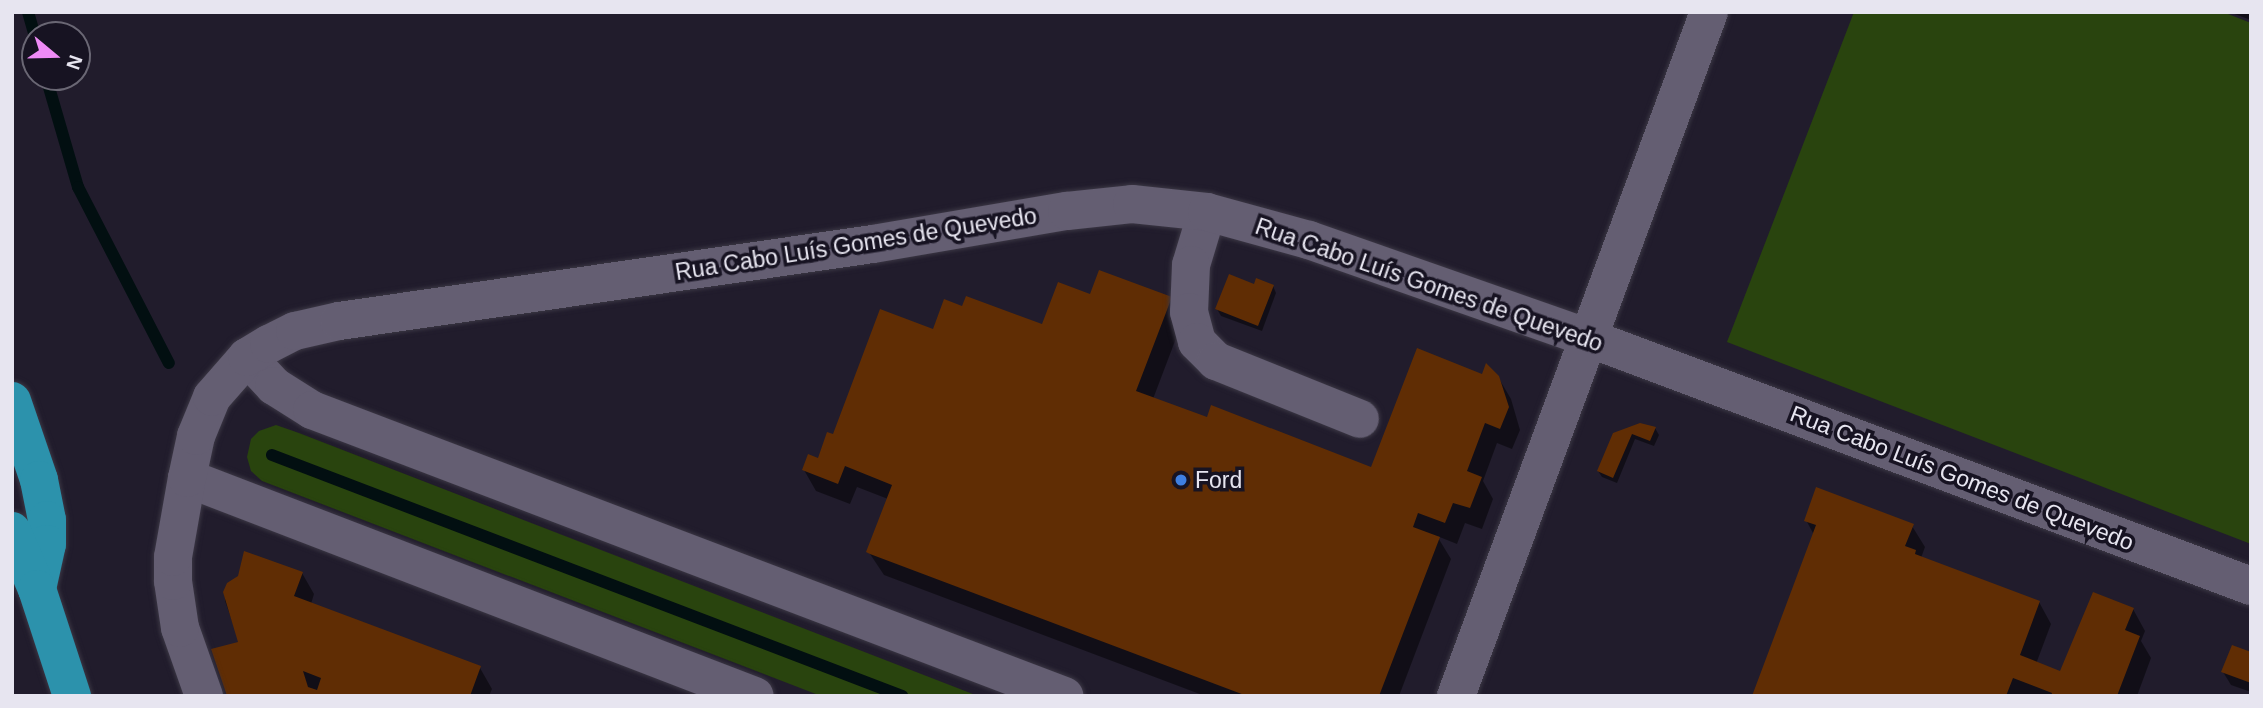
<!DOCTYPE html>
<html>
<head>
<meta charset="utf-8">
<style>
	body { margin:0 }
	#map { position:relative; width:2263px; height:708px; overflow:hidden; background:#211c2c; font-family:Helvetica,sans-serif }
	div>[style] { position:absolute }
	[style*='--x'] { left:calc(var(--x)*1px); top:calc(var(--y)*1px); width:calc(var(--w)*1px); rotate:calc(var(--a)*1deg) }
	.green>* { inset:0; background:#29440e }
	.shadow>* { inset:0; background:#0007 }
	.stream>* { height:12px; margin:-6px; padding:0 6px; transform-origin:6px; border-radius:6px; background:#020f11 }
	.building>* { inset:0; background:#602d04 }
	.roads { filter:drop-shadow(0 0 2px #3b3744) drop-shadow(0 0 2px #3b3744) }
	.minor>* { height:38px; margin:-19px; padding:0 19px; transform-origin:19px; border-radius:19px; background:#645e72 }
	.highway>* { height:38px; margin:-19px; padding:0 19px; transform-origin:19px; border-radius:19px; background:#2c92ac }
	.dots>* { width:19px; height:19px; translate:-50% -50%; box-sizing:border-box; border:4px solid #171322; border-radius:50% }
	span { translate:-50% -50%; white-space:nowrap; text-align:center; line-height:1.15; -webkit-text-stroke:7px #171322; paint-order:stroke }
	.street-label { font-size:23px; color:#e7e5f0 }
	.poi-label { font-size:23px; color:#e7e5f0 }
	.left { translate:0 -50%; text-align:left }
	.frame { position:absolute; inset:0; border:14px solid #e7e5f0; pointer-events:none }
	.north { position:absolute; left:21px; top:21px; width:70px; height:70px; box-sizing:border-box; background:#171322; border:2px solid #6a6774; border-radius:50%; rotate:109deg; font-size:19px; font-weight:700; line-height:28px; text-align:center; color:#e7e5f0 }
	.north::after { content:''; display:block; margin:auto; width:24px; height:32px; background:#ef8bf6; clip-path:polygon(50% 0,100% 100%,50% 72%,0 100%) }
</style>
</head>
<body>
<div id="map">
	<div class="green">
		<i style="clip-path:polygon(1854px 12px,2223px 12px,2251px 23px,2251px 544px,1727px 342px)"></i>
		<i style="clip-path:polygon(276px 425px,299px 433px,978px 696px,821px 696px,262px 481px,251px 471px,247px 457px,251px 439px,259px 431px)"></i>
	</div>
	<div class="shadow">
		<i style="clip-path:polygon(2229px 12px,2251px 12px,2251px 20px)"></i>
		<i style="clip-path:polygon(1255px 286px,1273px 286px,1276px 293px,1262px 331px,1221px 316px,1217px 309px)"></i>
		<i style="clip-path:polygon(1091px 296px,1171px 299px,1183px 320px,1153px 399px,1208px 419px,1372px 469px,1483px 376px,1498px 377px,1511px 399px,1520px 430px,1512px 449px,1497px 443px,1483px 481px,1493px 499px,1482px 529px,1465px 523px,1457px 544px,1437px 536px,1451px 559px,1399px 696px,1205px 696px,884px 575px,868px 551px,888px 499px,857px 487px,850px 504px,816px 491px,804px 470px,819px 460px,834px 436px,934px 331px,963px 308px,1043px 327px)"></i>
		<i style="clip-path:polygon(1655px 428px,1659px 435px,1654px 446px,1635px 439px,1617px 483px,1602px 477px,1598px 471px,1618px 432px)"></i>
		<i style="clip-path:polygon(1806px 520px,1912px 526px,1925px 547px,1921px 558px,2039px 602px,2051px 624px,2036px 664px,2061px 673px,2133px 609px,2145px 631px,2141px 641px,2151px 658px,2137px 696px,1753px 696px,1814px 535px)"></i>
		<i style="clip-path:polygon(302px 573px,314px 594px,311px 604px,480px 668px,492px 689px,489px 696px,229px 696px,240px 643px,225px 601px,226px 588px)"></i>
		<i style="clip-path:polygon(2251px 654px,2251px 692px,2231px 685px,2223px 672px)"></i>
	</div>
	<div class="stream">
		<i style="--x:28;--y:12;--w:26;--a:74"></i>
		<i style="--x:46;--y:77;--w:115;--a:73.8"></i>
		<i style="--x:78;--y:187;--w:198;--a:62.7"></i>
		<i style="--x:272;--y:455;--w:675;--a:20.93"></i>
	</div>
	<div class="building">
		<i style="clip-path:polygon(1099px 270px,1172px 297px,1136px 391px,1207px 417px,1211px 405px,1371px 467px,1417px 348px,1482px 374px,1486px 363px,1499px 376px,1509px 407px,1500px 429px,1485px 423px,1467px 471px,1482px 477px,1470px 508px,1453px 503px,1445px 523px,1418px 513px,1413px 527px,1440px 537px,1379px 696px,1247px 696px,870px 554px,866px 552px,892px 485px,845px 466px,838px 484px,802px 470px,808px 454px,818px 458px,827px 432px,833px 434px,880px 309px,933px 329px,944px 299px,962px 306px,966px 296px,1042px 324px,1058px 282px,1090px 294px)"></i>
		<i style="clip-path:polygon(1229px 274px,1254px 284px,1256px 278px,1274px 285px,1258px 326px,1215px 309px)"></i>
		<i style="clip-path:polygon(1640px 423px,1656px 427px,1650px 441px,1632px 434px,1613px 478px,1597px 471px,1613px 433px)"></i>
		<i style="clip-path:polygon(1816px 487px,1914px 524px,1905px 546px,1916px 550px,1915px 554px,2040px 601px,2020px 655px,2060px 671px,2093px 592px,2134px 608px,2125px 630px,2140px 636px,2117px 696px,2051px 696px,2052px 693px,2013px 678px,2006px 696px,1752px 696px,1816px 525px,1804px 521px)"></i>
		<i style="clip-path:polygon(evenodd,244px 551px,303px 572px,294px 596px,481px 666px,470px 696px,227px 696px,211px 649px,238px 642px,223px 592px,227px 583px,238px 576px,244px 551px,303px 671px,321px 678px,317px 690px,308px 687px,303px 671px)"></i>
		<i style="clip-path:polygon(2232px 645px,2251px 652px,2251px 683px,2221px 672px)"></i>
	</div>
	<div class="roads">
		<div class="minor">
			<i style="--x:1207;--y:212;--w:55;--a:106.8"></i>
			<i style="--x:1191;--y:265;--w:47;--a:92.4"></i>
			<i style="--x:1189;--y:312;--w:31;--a:75"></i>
			<i style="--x:1197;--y:342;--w:27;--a:45"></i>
			<i style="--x:1216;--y:361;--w:155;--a:21.9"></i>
			<i style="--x:247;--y:357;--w:40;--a:47"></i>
			<i style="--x:274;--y:386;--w:45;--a:32.3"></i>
			<i style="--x:312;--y:410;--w:805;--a:20.82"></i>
			<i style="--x:187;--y:478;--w:608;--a:21"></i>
			<i style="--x:204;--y:696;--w:72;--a:-109.4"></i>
			<i style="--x:180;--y:628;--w:48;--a:-98.5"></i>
			<i style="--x:173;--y:581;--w:24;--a:-90"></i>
			<i style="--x:173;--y:557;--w:80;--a:-80"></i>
			<i style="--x:187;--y:478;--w:43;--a:-77.9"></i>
			<i style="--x:196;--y:436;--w:42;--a:-67.7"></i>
			<i style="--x:212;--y:397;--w:53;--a:-48.8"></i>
			<i style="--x:247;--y:357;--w:26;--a:-31"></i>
			<i style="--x:269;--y:344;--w:29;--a:-27"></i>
			<i style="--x:295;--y:331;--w:45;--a:-12.8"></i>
			<i style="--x:339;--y:321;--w:540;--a:-8.21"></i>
			<i style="--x:873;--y:244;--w:197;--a:-9.7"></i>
			<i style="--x:1067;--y:211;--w:65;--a:-6.1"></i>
			<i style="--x:1132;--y:204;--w:75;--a:6.1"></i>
			<i style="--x:1207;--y:212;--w:106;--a:15.4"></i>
			<i style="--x:1309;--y:240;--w:299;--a:19.3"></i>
			<i style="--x:1591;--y:339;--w:705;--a:20.52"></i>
			<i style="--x:1456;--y:696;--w:729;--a:-69.7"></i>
		</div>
		<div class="highway">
			<i style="--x:12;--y:401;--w:83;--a:71.1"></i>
			<i style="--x:39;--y:480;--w:41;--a:78.7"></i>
			<i style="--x:47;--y:520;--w:24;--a:90"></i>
			<i style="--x:47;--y:544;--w:46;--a:102.5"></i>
			<i style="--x:12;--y:531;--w:63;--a:66.7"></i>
			<i style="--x:37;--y:589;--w:113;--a:71.9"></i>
		</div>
	</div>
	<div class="dots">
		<i style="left:1181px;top:480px;background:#3f7fe0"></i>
	</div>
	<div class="street-label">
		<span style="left:856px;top:244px;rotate:-9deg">Rua Cabo Luís Gomes de Quevedo</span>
		<span style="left:1429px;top:285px;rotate:19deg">Rua Cabo Luís Gomes de Quevedo</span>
		<span style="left:1962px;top:478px;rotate:21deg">Rua Cabo Luís Gomes de Quevedo</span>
	</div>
	<div class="poi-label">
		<span class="left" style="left:1195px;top:480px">Ford</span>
	</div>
	<div class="frame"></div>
	<div class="north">N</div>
</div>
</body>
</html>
